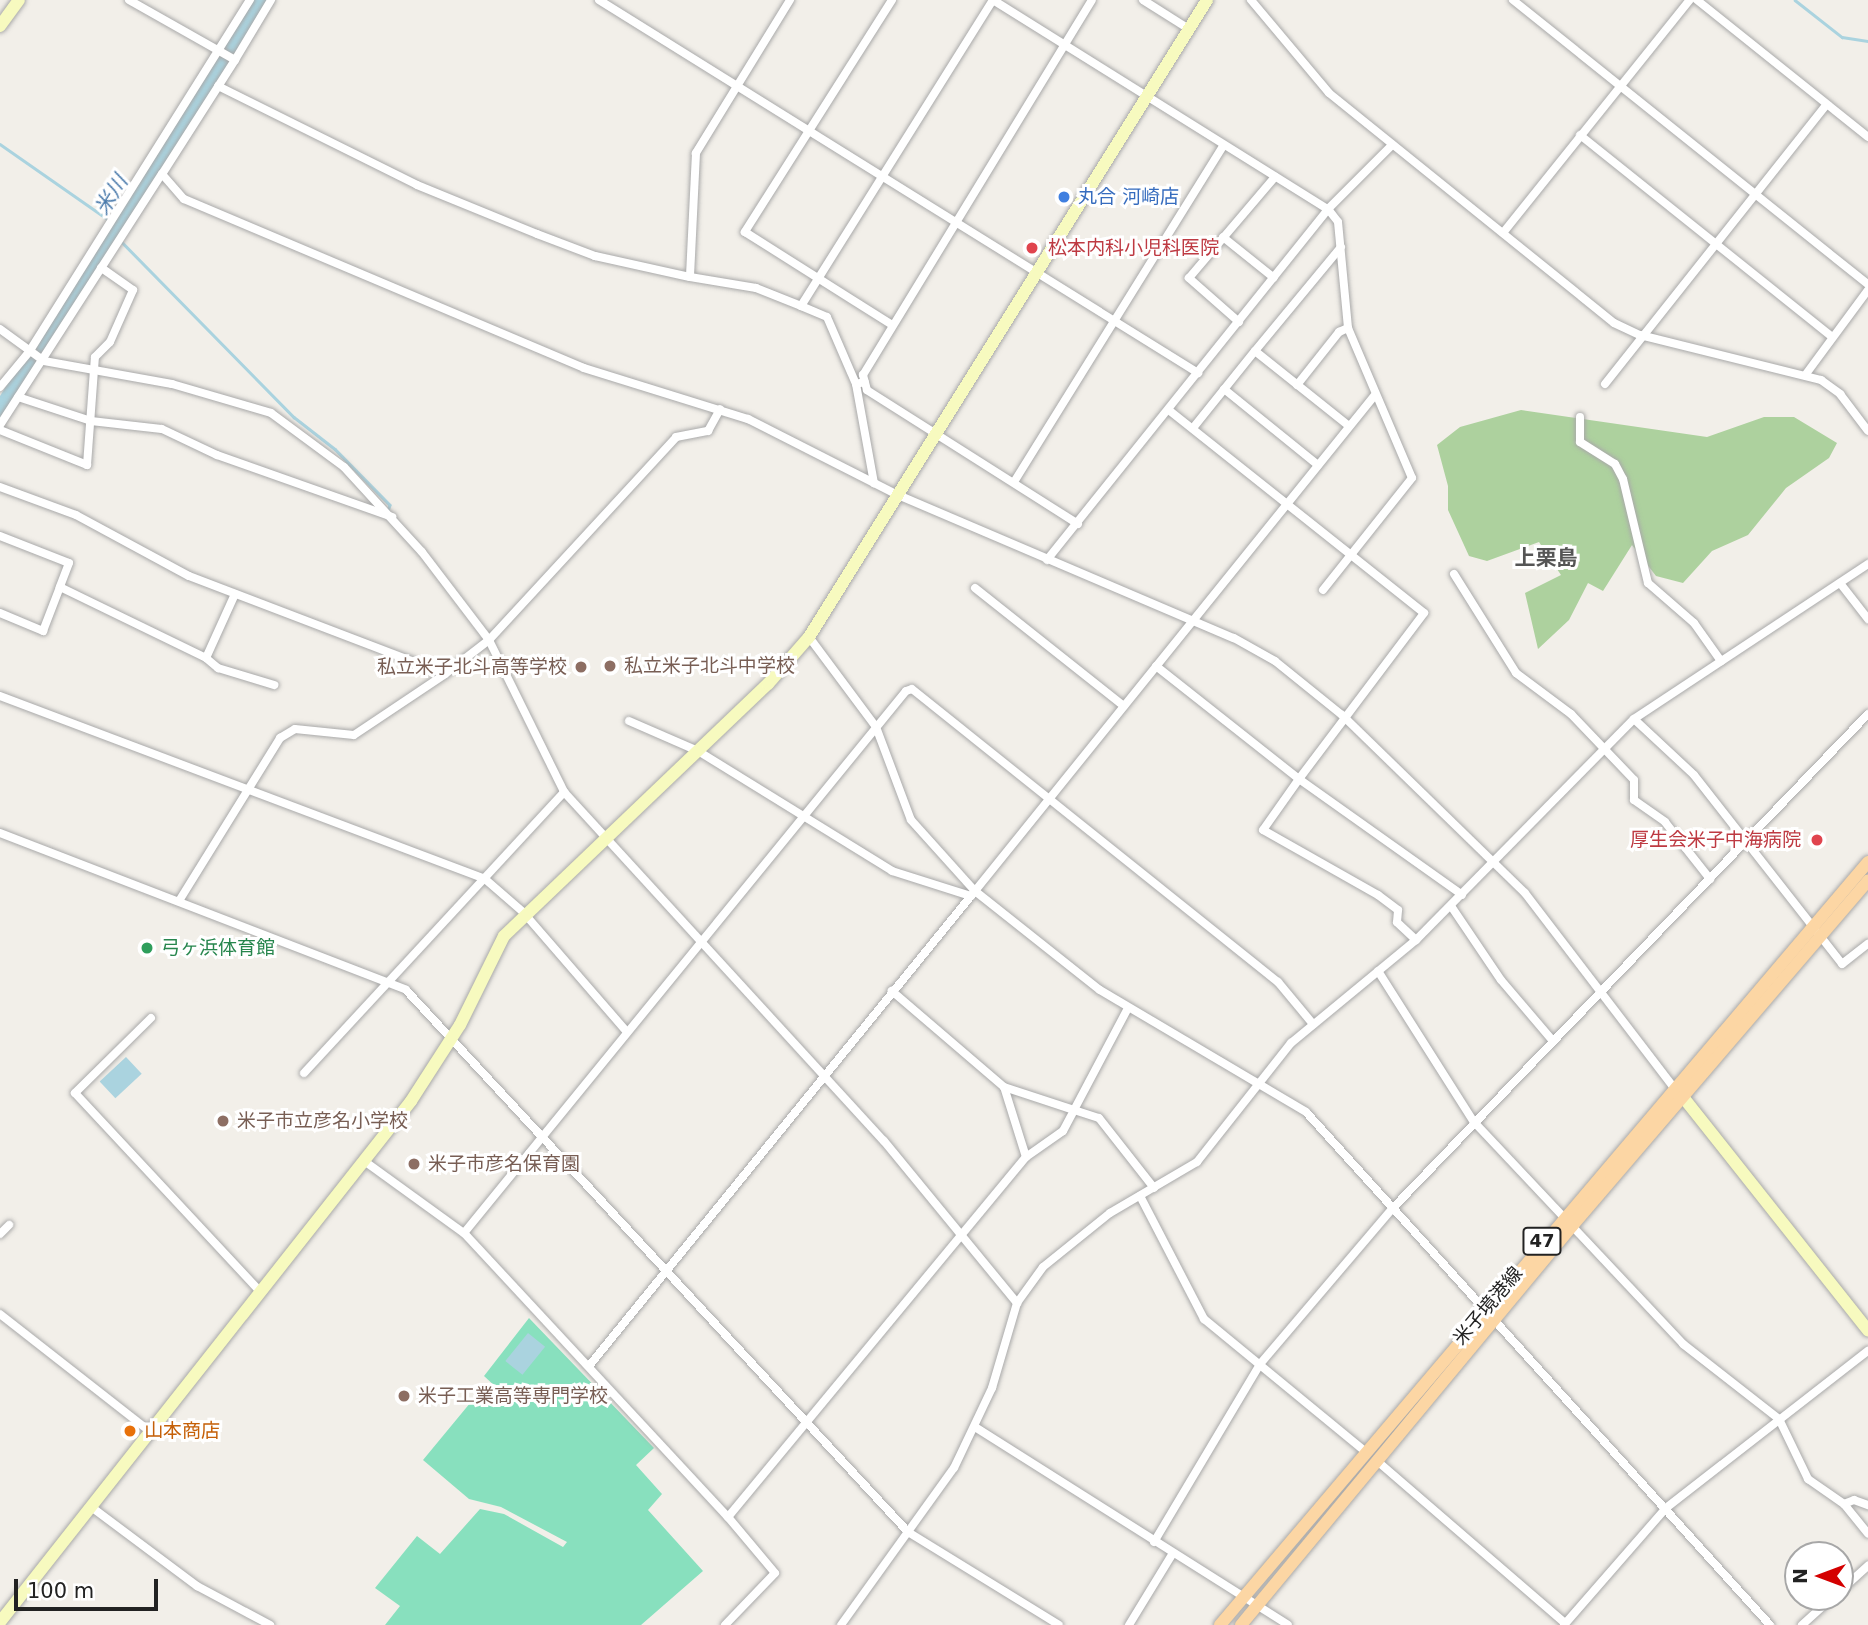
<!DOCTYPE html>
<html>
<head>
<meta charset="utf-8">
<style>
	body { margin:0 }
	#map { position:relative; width:1868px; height:1625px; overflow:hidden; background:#f2efe9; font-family:"DejaVu Sans","Noto Sans JP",sans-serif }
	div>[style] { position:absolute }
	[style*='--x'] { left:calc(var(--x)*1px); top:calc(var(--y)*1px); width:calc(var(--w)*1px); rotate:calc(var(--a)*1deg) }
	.forest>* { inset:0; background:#add19e }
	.pitch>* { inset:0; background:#88e0be }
	.water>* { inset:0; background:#aad3df; transform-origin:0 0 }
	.stream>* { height:2.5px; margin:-1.25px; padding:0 1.25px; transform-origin:1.25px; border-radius:1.25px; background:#aad3df }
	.river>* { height:18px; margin:-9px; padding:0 9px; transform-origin:9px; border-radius:9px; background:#aad3df }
	.roads { filter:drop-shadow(0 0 2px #a9a9a9) drop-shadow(0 0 2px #a9a9a9) }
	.street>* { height:8px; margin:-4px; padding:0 4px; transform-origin:4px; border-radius:4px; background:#fff }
	.secondary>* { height:12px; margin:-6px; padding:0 6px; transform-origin:6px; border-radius:6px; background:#f7fabf }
	.primary>* { height:12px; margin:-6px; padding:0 6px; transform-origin:6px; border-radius:6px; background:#fcd6a4 }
	.dots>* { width:19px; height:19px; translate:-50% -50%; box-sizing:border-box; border:4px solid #fff; border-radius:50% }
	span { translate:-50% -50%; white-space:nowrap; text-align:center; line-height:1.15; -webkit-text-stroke:6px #fff; paint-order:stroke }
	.shield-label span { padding:2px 5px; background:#fff; border:2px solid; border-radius:5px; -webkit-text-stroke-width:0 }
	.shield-label { font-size:18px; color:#222; font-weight:700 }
	.shop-label { font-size:19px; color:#366cbe }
	.left { translate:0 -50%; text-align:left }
	.health-label { font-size:19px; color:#be3a42 }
	.right { translate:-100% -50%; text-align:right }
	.education-label { font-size:19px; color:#785e54 }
	.leisure-label { font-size:19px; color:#27864d }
	.street-label { font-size:19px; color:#222 }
	.food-label { font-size:19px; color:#c56008 }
	.water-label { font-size:21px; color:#4a7aab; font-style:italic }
	.neighbourhood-label { font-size:21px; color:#555; font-weight:700 }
	.north { position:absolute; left:1784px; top:1541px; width:70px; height:70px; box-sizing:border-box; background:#fff; border:2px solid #a7a7a7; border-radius:50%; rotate:270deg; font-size:19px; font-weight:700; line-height:28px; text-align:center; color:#222 }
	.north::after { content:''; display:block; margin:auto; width:24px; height:32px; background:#d40000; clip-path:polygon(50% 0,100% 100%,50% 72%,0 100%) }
	.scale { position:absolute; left:14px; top:1579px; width:144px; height:32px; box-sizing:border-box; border:4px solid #222; border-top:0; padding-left:9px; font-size:21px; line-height:24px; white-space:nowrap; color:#222; -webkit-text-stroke:5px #fff; paint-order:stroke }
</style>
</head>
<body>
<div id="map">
	<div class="forest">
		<i style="clip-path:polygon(1521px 410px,1707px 437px,1764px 417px,1794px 417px,1837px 443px,1829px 458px,1786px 488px,1748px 535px,1712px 551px,1683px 583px,1656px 576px,1632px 545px,1603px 591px,1588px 583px,1569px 620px,1538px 649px,1525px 593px,1561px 575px,1539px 542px,1487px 561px,1469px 556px,1448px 510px,1448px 486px,1437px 445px,1460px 427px)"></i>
	</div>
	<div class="pitch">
		<i style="clip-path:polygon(529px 1318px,654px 1448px,636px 1465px,662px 1494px,648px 1510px,703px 1571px,641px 1625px,385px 1625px,400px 1606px,375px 1588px,417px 1536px,440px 1554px,480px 1509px,504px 1514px,563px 1547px,567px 1542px,501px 1507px,469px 1499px,423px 1460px,485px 1385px,497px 1388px,484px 1376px)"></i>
	</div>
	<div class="water">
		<i style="left:126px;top:1057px;width:23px;height:36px;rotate:47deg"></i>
		<i style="left:528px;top:1333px;width:22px;height:36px;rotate:39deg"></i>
	</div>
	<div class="stream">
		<i style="--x:1795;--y:0;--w:60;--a:38.2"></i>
		<i style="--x:1842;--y:37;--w:26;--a:9"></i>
		<i style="--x:0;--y:144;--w:145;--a:34.9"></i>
		<i style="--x:114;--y:234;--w:257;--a:45.5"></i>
		<i style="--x:294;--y:417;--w:52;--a:38"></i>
		<i style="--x:335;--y:449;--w:78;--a:45.5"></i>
		<i style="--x:390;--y:505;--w:6;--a:108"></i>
	</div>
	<div class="river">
		<i style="--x:0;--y:413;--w:488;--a:-57.8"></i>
	</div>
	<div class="roads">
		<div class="street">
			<i style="--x:129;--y:0;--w:122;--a:29.5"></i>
			<i style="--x:235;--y:60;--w:135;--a:122.6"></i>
			<i style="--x:162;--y:174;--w:33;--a:49"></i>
			<i style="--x:184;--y:199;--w:434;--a:22.9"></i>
			<i style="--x:584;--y:368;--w:172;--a:17.3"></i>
			<i style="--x:748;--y:419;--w:168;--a:26.9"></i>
			<i style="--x:898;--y:495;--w:365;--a:23.1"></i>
			<i style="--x:1234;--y:638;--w:47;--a:29.3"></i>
			<i style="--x:1275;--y:661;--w:86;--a:38.9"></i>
			<i style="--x:1342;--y:715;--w:255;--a:44.2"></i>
			<i style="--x:1525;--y:893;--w:250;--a:52.6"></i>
			<i style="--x:599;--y:0;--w:706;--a:31.91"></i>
			<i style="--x:790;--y:0;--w:180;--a:121.6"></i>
			<i style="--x:696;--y:153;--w:124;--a:92.8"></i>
			<i style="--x:690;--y:277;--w:67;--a:9.5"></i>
			<i style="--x:756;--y:288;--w:48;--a:21.8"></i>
			<i style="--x:801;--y:306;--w:361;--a:-57.9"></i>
			<i style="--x:892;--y:0;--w:275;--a:122.4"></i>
			<i style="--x:745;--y:232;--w:174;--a:32.3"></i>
			<i style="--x:993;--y:0;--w:395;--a:32"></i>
			<i style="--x:1328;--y:209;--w:16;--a:52"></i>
			<i style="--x:1338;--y:222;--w:106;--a:84.6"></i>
			<i style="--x:1348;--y:328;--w:163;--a:66.9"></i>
			<i style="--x:1412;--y:478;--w:143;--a:128.5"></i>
			<i style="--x:1143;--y:0;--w:54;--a:32.2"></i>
			<i style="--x:1251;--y:0;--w:121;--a:50"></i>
			<i style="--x:1329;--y:93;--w:366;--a:38.9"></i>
			<i style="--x:1614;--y:323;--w:29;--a:25"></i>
			<i style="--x:1640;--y:335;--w:187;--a:14"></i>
			<i style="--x:1821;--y:380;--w:24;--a:36"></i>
			<i style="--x:1840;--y:394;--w:46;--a:52.9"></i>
			<i style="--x:1513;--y:0;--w:455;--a:38.7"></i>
			<i style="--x:1697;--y:0;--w:219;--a:38.7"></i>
			<i style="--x:235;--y:60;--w:70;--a:-59"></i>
			<i style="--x:218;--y:86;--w:222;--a:26.4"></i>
			<i style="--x:417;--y:185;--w:130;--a:22.2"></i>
			<i style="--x:537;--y:234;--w:62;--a:20.8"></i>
			<i style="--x:595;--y:256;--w:97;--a:12.5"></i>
			<i style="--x:1580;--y:135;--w:323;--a:38.7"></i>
			<i style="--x:1503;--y:233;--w:299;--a:-51.3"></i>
			<i style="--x:1223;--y:237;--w:65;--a:38.8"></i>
			<i style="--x:1341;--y:247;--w:135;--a:129.6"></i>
			<i style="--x:1255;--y:351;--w:120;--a:38.6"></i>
			<i style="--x:801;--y:306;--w:28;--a:23"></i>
			<i style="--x:827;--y:317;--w:73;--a:66.6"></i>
			<i style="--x:856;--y:384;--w:9;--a:-13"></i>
			<i style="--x:1239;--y:322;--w:67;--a:-138.7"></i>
			<i style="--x:1189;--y:278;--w:133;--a:-49.6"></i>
			<i style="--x:0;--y:329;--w:54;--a:36"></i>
			<i style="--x:44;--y:361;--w:130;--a:10.2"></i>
			<i style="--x:172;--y:384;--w:103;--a:16.3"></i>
			<i style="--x:271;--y:413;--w:91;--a:36.5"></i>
			<i style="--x:344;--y:467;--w:115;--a:47.5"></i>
			<i style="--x:422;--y:552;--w:111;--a:52.7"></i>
			<i style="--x:489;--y:640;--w:169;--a:63.7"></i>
			<i style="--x:564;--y:792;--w:473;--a:47.5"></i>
			<i style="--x:884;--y:1141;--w:210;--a:50.6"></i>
			<i style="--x:1806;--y:374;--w:104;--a:-53.6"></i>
			<i style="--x:856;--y:384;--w:101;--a:79.7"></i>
			<i style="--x:1605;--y:384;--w:356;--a:-51.6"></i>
			<i style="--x:1297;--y:385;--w:68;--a:-51.6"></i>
			<i style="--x:1339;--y:332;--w:10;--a:-24"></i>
			<i style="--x:0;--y:387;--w:45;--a:-50.4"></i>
			<i style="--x:29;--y:352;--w:416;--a:-57.9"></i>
			<i style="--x:1224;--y:389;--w:121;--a:39"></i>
			<i style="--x:18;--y:397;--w:77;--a:18.2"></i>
			<i style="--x:91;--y:421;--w:71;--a:6.4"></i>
			<i style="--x:162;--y:429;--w:61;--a:25.3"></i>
			<i style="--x:217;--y:455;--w:186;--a:19.5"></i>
			<i style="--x:1580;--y:417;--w:25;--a:90"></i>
			<i style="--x:1580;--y:442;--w:41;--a:32.2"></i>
			<i style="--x:1615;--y:464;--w:17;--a:62"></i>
			<i style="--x:1623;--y:479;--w:107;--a:76.5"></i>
			<i style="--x:1648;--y:583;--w:61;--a:41"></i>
			<i style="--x:1694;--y:623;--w:47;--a:54.6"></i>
			<i style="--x:0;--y:425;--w:299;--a:-57.2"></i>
			<i style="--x:1193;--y:428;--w:99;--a:-51.2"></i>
			<i style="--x:0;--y:430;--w:94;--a:21.9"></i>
			<i style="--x:87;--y:465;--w:108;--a:-85.8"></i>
			<i style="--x:95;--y:357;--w:21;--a:-45"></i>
			<i style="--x:110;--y:342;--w:57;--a:-66.1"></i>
			<i style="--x:133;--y:290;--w:39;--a:-145"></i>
			<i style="--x:1014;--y:482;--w:397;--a:-58.1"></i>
			<i style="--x:0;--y:487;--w:81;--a:20.2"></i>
			<i style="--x:76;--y:515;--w:128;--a:28.4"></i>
			<i style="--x:189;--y:576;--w:274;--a:20.9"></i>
			<i style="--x:1078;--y:524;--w:250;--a:-147.6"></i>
			<i style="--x:867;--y:390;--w:16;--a:-105"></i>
			<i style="--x:863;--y:375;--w:439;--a:-58.6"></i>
			<i style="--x:0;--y:536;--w:74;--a:21.4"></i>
			<i style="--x:69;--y:563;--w:26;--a:111"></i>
			<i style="--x:60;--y:587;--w:162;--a:25.9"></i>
			<i style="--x:1047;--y:560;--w:450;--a:-51.3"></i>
			<i style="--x:1328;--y:209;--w:91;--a:-45"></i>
			<i style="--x:1454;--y:574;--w:117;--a:57.9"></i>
			<i style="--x:1516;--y:673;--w:69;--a:36.7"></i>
			<i style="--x:1571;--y:714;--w:91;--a:46.3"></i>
			<i style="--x:1634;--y:780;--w:20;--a:90"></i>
			<i style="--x:1634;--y:800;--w:38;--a:35"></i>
			<i style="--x:1665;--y:822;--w:73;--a:51.7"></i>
			<i style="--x:1840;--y:583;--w:46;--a:52.1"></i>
			<i style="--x:975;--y:588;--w:190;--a:38.4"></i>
			<i style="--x:235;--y:594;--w:70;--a:114.4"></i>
			<i style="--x:206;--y:658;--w:16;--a:40"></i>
			<i style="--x:218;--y:668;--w:59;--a:16.9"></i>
			<i style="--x:0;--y:613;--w:47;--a:22.7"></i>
			<i style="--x:43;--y:631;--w:47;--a:-68.9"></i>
			<i style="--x:809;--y:637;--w:112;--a:53.3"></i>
			<i style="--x:876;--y:727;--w:99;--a:69.4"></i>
			<i style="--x:911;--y:820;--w:96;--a:48"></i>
			<i style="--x:975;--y:891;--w:637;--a:-51.12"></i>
			<i style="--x:1156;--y:666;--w:182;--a:38.3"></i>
			<i style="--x:1299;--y:779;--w:208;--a:-53"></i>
			<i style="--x:1424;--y:613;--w:326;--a:-141.5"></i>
			<i style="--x:0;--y:696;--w:518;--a:20.67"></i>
			<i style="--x:485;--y:879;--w:50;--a:41"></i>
			<i style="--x:523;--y:912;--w:157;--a:49.1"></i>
			<i style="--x:1634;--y:719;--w:82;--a:43"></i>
			<i style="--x:1694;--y:775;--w:240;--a:51.9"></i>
			<i style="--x:1842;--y:964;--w:33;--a:-38"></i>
			<i style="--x:629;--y:721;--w:75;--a:23.5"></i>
			<i style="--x:698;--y:751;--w:228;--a:31.7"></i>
			<i style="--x:892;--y:871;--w:83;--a:17.6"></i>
			<i style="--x:971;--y:896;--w:6;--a:-51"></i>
			<i style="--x:975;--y:891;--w:159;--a:38.4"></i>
			<i style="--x:1100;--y:990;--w:239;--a:30.6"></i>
			<i style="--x:1306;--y:1112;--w:692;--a:47.87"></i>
			<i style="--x:0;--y:833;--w:435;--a:21.1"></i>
			<i style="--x:406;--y:990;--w:739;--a:47.19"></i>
			<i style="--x:908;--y:1532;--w:177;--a:31.6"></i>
			<i style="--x:179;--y:901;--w:192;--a:-58.2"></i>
			<i style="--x:280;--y:738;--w:17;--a:-31"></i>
			<i style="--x:295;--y:729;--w:59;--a:5.8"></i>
			<i style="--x:354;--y:735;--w:110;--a:-33.8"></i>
			<i style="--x:445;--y:674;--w:56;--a:-37.7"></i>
			<i style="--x:489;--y:640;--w:276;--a:-47.3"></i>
			<i style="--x:676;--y:437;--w:33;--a:-11"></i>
			<i style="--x:708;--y:431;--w:25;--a:-61"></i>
			<i style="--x:1451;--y:906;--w:89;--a:56"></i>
			<i style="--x:1501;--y:980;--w:80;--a:49.6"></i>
			<i style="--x:1416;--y:940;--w:26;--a:-137"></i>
			<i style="--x:1397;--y:922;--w:12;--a:-85"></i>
			<i style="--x:1398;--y:910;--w:25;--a:-143"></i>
			<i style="--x:1378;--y:895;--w:132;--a:-150.5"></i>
			<i style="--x:1263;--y:830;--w:62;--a:-54.8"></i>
			<i style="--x:1299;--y:779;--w:200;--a:35.4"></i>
			<i style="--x:1378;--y:971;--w:179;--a:57.6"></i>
			<i style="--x:1474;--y:1122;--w:305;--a:46.7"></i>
			<i style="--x:1683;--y:1344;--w:122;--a:38"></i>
			<i style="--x:1779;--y:1419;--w:67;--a:64.2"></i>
			<i style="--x:1808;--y:1479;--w:44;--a:34.8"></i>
			<i style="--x:1844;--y:1504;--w:38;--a:51"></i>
			<i style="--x:151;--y:1018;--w:107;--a:135.4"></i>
			<i style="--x:75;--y:1093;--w:270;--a:47"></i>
			<i style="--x:304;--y:1073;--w:383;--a:-47.2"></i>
			<i style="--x:1004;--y:1087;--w:74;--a:18.2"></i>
			<i style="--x:1074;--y:1110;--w:115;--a:-62.1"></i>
			<i style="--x:1026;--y:1157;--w:45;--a:-35.1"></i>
			<i style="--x:1063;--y:1131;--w:24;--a:-62"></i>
			<i style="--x:1074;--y:1110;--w:26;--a:18"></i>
			<i style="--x:1099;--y:1118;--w:89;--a:51.8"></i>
			<i style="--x:363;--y:1160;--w:125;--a:35.9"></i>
			<i style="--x:464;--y:1233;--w:388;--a:47.1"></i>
			<i style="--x:728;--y:1517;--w:467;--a:-50.4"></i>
			<i style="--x:1026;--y:1157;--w:73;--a:-107.4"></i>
			<i style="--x:1004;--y:1087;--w:148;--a:-139.4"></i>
			<i style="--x:1140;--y:1196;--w:139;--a:62.5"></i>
			<i style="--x:1204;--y:1319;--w:210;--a:39.4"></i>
			<i style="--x:464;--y:1233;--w:699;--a:-50.8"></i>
			<i style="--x:906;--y:691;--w:6;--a:-18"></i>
			<i style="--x:912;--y:689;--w:469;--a:38.7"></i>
			<i style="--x:1278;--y:982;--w:55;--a:50.2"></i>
			<i style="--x:0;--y:1234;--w:13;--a:-45"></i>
			<i style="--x:0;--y:1314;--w:188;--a:38.1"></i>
			<i style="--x:589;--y:1366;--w:606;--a:-50.9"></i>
			<i style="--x:975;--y:1427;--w:370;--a:32.3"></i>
			<i style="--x:1376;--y:1460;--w:250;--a:40.8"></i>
			<i style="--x:1844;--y:1504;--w:11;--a:-22"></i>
			<i style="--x:1854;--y:1500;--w:15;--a:20"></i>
			<i style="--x:90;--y:1506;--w:134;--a:36.8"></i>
			<i style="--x:197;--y:1586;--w:83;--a:28.1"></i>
			<i style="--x:1154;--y:1542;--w:207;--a:-59.2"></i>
			<i style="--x:1260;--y:1364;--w:204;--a:-49.6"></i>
			<i style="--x:1392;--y:1209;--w:687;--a:-46.12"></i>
			<i style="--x:1840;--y:1591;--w:38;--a:-42"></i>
			<i style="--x:725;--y:1625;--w:72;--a:-46.1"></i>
			<i style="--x:775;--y:1573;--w:73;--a:-130"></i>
			<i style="--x:841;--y:1625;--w:193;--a:-54.3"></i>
			<i style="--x:954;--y:1468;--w:89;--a:-64.6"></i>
			<i style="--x:992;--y:1388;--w:89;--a:-73.6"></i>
			<i style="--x:1017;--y:1303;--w:44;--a:-54.2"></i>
			<i style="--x:1043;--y:1267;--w:86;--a:-38.9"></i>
			<i style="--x:1110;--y:1213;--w:101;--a:-30.4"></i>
			<i style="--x:1197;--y:1162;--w:152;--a:-51.7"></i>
			<i style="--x:1291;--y:1043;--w:162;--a:-39.5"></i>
			<i style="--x:1416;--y:940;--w:310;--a:-45.4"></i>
			<i style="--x:1634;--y:719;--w:281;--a:-33.5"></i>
			<i style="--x:1129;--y:1625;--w:84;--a:-58.6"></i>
			<i style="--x:1564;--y:1625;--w:155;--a:-48.9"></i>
			<i style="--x:1666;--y:1508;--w:256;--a:-37.9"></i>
			<i style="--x:1802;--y:1625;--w:42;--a:-42.1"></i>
		</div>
		<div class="secondary">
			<i style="--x:0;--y:26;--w:32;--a:-54"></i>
			<i style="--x:1683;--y:1097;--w:298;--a:51.6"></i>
			<i style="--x:0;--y:1622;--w:664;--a:-51.73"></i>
			<i style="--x:411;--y:1101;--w:90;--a:-57.2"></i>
			<i style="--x:460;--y:1025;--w:99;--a:-63.7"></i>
			<i style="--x:504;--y:936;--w:365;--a:-43.7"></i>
			<i style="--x:768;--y:684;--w:62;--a:-48.9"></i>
			<i style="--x:809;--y:637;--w:751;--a:-58"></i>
		</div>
		<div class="primary">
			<i style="--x:1220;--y:1625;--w:1001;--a:-49.66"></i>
			<i style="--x:1241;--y:1625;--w:518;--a:-50.32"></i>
			<i style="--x:1572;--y:1226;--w:455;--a:-49.4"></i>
		</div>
	</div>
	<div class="dots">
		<i style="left:1064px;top:197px;background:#3f7fe0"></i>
		<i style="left:1032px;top:248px;background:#e0444e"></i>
		<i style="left:610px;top:666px;background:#8d6e63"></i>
		<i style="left:581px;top:667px;background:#8d6e63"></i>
		<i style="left:1817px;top:840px;background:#e0444e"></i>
		<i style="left:147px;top:948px;background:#2e9e5b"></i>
		<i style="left:223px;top:1121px;background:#8d6e63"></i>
		<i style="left:414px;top:1164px;background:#8d6e63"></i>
		<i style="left:404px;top:1396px;background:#8d6e63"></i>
		<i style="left:130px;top:1431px;background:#e8710a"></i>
	</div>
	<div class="shield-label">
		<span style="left:1542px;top:1241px">47</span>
	</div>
	<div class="shop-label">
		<span class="left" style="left:1078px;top:197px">丸合 河崎店</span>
	</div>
	<div class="health-label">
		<span class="left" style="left:1048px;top:248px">松本内科小児科医院</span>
		<span class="right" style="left:1801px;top:840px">厚生会米子中海病院</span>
	</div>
	<div class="education-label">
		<span class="left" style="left:624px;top:666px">私立米子北斗中学校</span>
		<span class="right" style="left:567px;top:667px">私立米子北斗高等学校</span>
		<span class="left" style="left:237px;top:1121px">米子市立彦名小学校</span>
		<span class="left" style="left:428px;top:1164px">米子市彦名保育園</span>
		<span class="left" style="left:418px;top:1396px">米子工業高等専門学校</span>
	</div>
	<div class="leisure-label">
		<span class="left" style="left:161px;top:948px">弓ヶ浜体育館</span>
	</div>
	<div class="street-label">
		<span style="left:1488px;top:1306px;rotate:-50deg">米子境港線</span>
	</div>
	<div class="food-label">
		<span class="left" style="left:144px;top:1431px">山本商店</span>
	</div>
	<div class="water-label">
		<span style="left:111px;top:195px;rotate:-58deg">米川</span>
	</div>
	<div class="neighbourhood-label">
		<span style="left:1546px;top:558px">上栗島</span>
	</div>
	<div class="north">N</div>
	<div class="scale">100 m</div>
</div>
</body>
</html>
